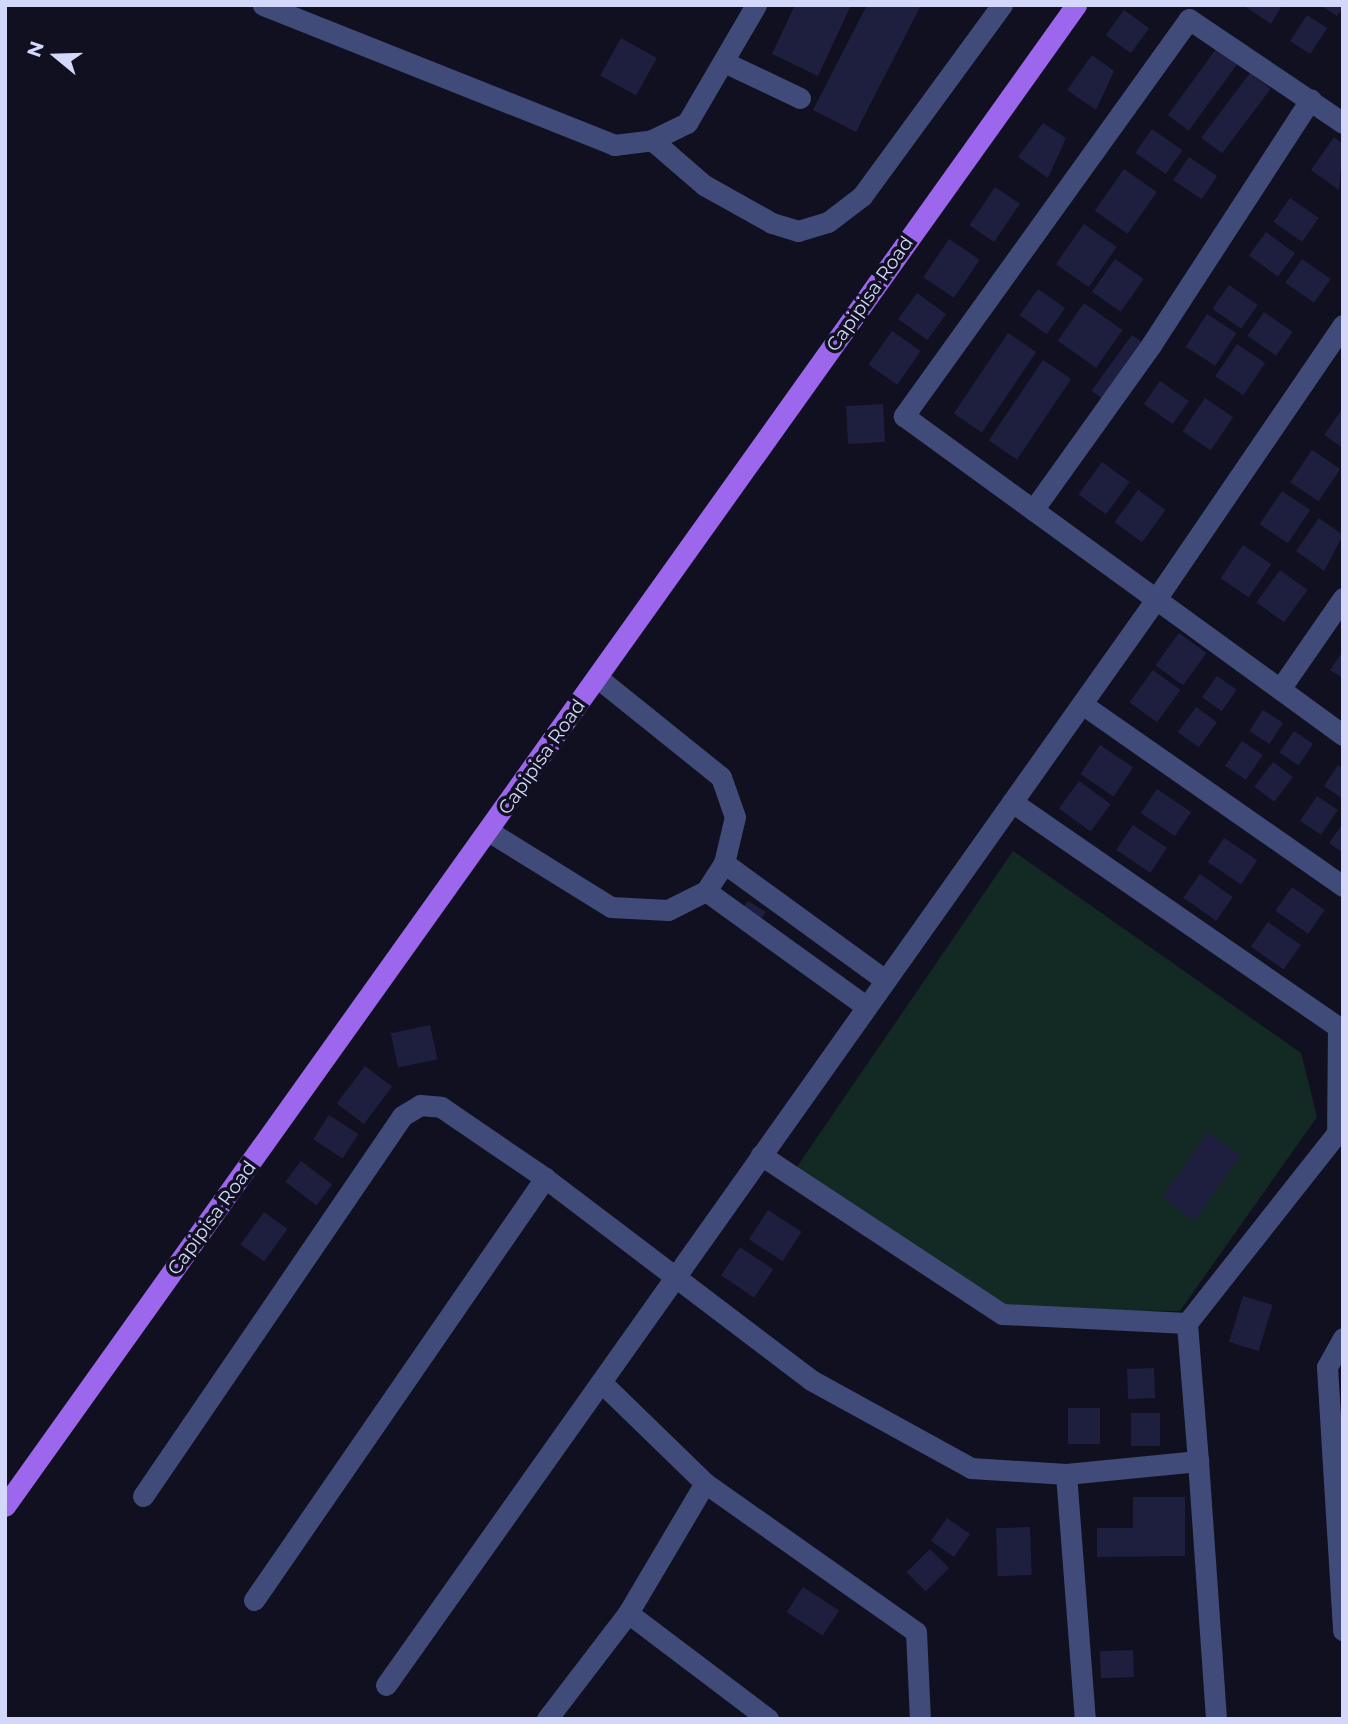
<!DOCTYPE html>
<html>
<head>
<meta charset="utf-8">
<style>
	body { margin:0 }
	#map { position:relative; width:1348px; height:1724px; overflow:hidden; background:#101020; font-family:Montserrat,sans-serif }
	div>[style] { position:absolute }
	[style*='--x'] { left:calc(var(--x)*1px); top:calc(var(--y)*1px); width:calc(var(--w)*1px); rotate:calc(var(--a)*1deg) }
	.green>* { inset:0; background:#132923 }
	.building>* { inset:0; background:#1e1f3e; transform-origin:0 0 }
	.minor>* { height:21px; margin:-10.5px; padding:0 10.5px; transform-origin:10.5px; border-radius:10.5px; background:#404b79 }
	.major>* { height:21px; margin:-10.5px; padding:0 10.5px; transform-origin:10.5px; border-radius:10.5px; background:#9d67ed }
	span { translate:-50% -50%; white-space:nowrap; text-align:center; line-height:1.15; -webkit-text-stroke:7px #101020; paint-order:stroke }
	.street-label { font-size:19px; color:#d3d8fa }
	.frame { position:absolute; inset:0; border:7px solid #d3d8fa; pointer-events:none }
	.north { position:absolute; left:21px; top:21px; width:70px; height:70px; -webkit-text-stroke:5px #101020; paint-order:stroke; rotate:289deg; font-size:19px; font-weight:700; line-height:28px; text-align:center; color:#d3d8fa }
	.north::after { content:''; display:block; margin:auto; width:24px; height:32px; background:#d3d8fa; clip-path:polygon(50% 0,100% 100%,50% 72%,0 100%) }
</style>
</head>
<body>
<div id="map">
	<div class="green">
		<i style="clip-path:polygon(1013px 851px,1301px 1053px,1317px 1117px,1180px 1311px,1015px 1310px,794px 1171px)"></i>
	</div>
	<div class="building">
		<i style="clip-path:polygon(795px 5px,851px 5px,818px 76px,772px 54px)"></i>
		<i style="clip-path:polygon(867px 5px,920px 7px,856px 132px,813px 110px)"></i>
		<i style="clip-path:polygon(1243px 5px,1282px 5px,1271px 24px)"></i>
		<i style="clip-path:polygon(1320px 5px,1343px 5px,1343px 7px,1337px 16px)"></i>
		<i style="left:1124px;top:10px;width:31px;height:31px;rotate:36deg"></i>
		<i style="left:1307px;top:15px;width:24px;height:31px;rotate:33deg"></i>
		<i style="left:621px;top:38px;width:41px;height:43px;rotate:29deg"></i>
		<i style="left:1216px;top:49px;width:26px;height:82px;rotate:36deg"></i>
		<i style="clip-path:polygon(1092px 55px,1114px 71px,1096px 110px,1067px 90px)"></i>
		<i style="left:1250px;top:73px;width:26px;height:81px;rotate:37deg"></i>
		<i style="clip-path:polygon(1043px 123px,1066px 138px,1048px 178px,1018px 157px)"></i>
		<i style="left:1152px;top:129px;width:37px;height:29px;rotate:35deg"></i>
		<i style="clip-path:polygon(1334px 137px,1343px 144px,1339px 190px,1311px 170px)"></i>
		<i style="left:1189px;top:157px;width:34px;height:28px;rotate:34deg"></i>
		<i style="left:1124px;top:169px;width:40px;height:51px;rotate:35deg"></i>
		<i style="left:995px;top:187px;width:30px;height:46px;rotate:34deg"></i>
		<i style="left:1290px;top:198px;width:35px;height:29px;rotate:35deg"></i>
		<i style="left:1084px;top:224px;width:40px;height:49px;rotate:35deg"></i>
		<i style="left:1266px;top:232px;width:36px;height:29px;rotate:36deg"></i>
		<i style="left:949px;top:239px;width:37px;height:46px;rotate:34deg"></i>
		<i style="left:1115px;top:259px;width:35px;height:40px;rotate:35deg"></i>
		<i style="left:1302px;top:259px;width:35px;height:29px;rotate:35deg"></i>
		<i style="left:1229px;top:285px;width:35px;height:29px;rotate:35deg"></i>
		<i style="left:1038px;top:289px;width:33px;height:32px;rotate:35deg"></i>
		<i style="left:917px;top:293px;width:36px;height:32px;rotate:36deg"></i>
		<i style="left:1084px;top:303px;width:47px;height:46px;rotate:35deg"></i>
		<i style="left:1264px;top:312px;width:35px;height:29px;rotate:35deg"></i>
		<i style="left:1207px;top:314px;width:35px;height:39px;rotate:33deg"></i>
		<i style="left:892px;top:331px;width:35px;height:41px;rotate:35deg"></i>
		<i style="left:1008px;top:333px;width:34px;height:97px;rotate:34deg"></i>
		<i style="left:1132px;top:335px;width:19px;height:69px;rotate:36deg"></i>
		<i style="left:1237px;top:344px;width:34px;height:39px;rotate:34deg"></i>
		<i style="left:1043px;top:360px;width:34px;height:97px;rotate:34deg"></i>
		<i style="left:1160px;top:381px;width:35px;height:28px;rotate:35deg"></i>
		<i style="left:1205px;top:398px;width:34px;height:40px;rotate:34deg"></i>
		<i style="left:883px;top:404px;width:38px;height:37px;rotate:87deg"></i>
		<i style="clip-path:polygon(1343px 408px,1343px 448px,1324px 435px)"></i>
		<i style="left:1312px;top:450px;width:34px;height:39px;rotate:34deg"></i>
		<i style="left:1102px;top:462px;width:34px;height:40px;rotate:36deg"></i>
		<i style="left:1138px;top:490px;width:34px;height:40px;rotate:36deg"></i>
		<i style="left:1282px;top:491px;width:34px;height:40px;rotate:34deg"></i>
		<i style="clip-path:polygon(1319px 518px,1343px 535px,1324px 571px,1296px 551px)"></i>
		<i style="left:1243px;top:545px;width:34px;height:40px;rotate:34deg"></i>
		<i style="left:1280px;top:570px;width:34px;height:40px;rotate:36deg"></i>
		<i style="left:1179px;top:633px;width:34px;height:40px;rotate:36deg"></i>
		<i style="clip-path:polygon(1343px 651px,1343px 678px,1330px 670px)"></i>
		<i style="left:1153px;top:670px;width:34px;height:40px;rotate:36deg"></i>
		<i style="left:1217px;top:676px;width:24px;height:26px;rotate:35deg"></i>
		<i style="left:1196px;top:707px;width:26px;height:31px;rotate:36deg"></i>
		<i style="left:1263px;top:710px;width:24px;height:25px;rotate:33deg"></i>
		<i style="left:1294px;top:731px;width:23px;height:26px;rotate:34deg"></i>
		<i style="left:1242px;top:741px;width:25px;height:30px;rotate:34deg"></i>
		<i style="left:1100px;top:745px;width:40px;height:35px;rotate:34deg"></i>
		<i style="left:1273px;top:762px;width:25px;height:31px;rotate:37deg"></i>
		<i style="clip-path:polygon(1338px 765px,1343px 768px,1343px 799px,1324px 786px)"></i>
		<i style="left:1079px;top:781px;width:39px;height:34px;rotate:36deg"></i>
		<i style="left:1157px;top:789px;width:41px;height:29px;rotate:34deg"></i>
		<i style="left:1317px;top:796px;width:25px;height:30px;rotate:34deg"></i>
		<i style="clip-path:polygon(1343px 823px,1343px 853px,1329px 843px)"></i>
		<i style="left:1133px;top:825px;width:41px;height:30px;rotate:34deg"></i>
		<i style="left:1224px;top:838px;width:40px;height:29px;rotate:34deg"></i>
		<i style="left:1200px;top:874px;width:40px;height:29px;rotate:35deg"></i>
		<i style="left:1292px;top:887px;width:40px;height:29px;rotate:35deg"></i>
		<i style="clip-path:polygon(748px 901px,766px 912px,760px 920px,743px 908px)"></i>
		<i style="left:1268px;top:922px;width:40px;height:30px;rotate:35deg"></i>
		<i style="left:430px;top:1025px;width:35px;height:40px;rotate:78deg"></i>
		<i style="left:365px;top:1066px;width:34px;height:47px;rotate:37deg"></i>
		<i style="left:329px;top:1115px;width:35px;height:29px;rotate:33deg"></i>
		<i style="left:1208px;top:1132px;width:40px;height:80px;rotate:35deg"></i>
		<i style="left:301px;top:1161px;width:39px;height:26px;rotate:37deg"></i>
		<i style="left:768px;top:1210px;width:40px;height:35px;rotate:33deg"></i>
		<i style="left:264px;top:1212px;width:29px;height:40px;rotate:36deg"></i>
		<i style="left:740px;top:1247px;width:40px;height:34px;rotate:34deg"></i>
		<i style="left:1243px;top:1296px;width:31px;height:48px;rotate:17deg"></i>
		<i style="left:1154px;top:1368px;width:30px;height:27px;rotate:88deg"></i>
		<i style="left:1068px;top:1408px;width:32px;height:36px"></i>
		<i style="left:1131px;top:1413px;width:29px;height:33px"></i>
		<i style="clip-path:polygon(1133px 1497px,1185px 1497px,1185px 1556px,1097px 1557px,1097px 1528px,1133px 1528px)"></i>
		<i style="left:947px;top:1518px;width:28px;height:28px;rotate:35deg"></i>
		<i style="left:1030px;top:1527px;width:48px;height:34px;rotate:88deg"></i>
		<i style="left:930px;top:1549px;width:27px;height:33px;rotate:45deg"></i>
		<i style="left:803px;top:1587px;width:43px;height:30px;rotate:33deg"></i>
		<i style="left:1133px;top:1650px;width:27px;height:33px;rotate:88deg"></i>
	</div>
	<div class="minor">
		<i style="--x:263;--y:5;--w:378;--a:21.7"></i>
		<i style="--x:614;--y:145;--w:38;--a:-7"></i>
		<i style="--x:652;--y:140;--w:39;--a:-26"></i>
		<i style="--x:687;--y:123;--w:137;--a:-59.7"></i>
		<i style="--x:724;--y:62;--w:84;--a:25.3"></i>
		<i style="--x:1343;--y:123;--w:186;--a:-146"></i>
		<i style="--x:1189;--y:19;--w:489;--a:125.7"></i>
		<i style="--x:904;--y:416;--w:543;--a:36"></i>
		<i style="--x:652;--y:140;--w:69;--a:40.9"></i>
		<i style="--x:704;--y:185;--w:78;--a:29.2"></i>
		<i style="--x:772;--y:223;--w:27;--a:17"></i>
		<i style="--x:798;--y:231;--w:31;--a:-17"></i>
		<i style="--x:828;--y:222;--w:43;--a:-37.4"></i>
		<i style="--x:862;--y:196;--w:237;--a:-53.8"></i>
		<i style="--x:1033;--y:510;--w:203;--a:-54.4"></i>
		<i style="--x:1151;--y:345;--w:293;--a:-57"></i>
		<i style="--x:1280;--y:689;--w:111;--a:-55.3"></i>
		<i style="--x:1082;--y:704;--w:318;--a:34.9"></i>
		<i style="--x:1012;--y:802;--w:396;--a:34.6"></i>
		<i style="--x:1338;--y:1027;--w:106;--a:90.5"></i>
		<i style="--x:1337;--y:1133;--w:242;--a:128.3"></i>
		<i style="--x:490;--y:832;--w:142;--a:31.8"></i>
		<i style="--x:611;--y:907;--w:57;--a:3"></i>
		<i style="--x:668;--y:910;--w:42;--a:-26.6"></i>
		<i style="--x:706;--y:891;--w:33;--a:-57"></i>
		<i style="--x:724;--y:863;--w:47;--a:-76.6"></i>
		<i style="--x:735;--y:817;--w:42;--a:-109.3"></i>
		<i style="--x:721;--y:777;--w:158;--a:-141.2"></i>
		<i style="--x:724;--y:863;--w:199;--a:36"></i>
		<i style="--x:706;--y:891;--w:198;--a:35.8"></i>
		<i style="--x:1343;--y:1338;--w:33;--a:119"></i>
		<i style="--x:1327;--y:1367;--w:264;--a:86.5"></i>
		<i style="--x:601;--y:1382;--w:145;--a:44.2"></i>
		<i style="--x:705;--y:1483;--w:258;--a:35.2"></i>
		<i style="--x:916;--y:1632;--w:87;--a:87.4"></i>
		<i style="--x:1198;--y:1461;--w:259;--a:86"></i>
		<i style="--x:1066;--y:1474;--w:246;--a:85.6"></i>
		<i style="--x:143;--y:1496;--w:460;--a:-55.7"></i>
		<i style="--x:402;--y:1116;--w:21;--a:-31"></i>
		<i style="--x:420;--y:1105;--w:21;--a:5"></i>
		<i style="--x:441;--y:1107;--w:126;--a:34.3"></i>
		<i style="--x:545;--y:1178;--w:334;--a:37.2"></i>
		<i style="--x:811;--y:1380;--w:183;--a:28.8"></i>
		<i style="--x:971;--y:1468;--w:95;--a:3.6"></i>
		<i style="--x:1066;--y:1474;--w:133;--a:-5.6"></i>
		<i style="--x:1198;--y:1461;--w:138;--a:-94.6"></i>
		<i style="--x:1187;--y:1323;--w:185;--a:-177.2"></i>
		<i style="--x:1002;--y:1314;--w:289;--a:-146.6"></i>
		<i style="--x:254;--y:1600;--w:513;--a:-55.41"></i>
		<i style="--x:628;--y:1613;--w:176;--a:37.1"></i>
		<i style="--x:386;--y:1685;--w:1331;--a:-54.66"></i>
		<i style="--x:1156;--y:599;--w:332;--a:-55.7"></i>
		<i style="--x:547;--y:1719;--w:133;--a:-52.6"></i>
		<i style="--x:628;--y:1613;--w:151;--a:-59.4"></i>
	</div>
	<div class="major">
		<i style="--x:5;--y:1506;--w:1844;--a:-54.49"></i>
	</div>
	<div class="street-label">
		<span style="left:870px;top:294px;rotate:-55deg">Capipisa Road</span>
		<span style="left:542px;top:757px;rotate:-55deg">Capipisa Road</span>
		<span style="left:212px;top:1218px;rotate:-54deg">Capipisa Road</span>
	</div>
	<div class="frame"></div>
	<div class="north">N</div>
</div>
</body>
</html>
